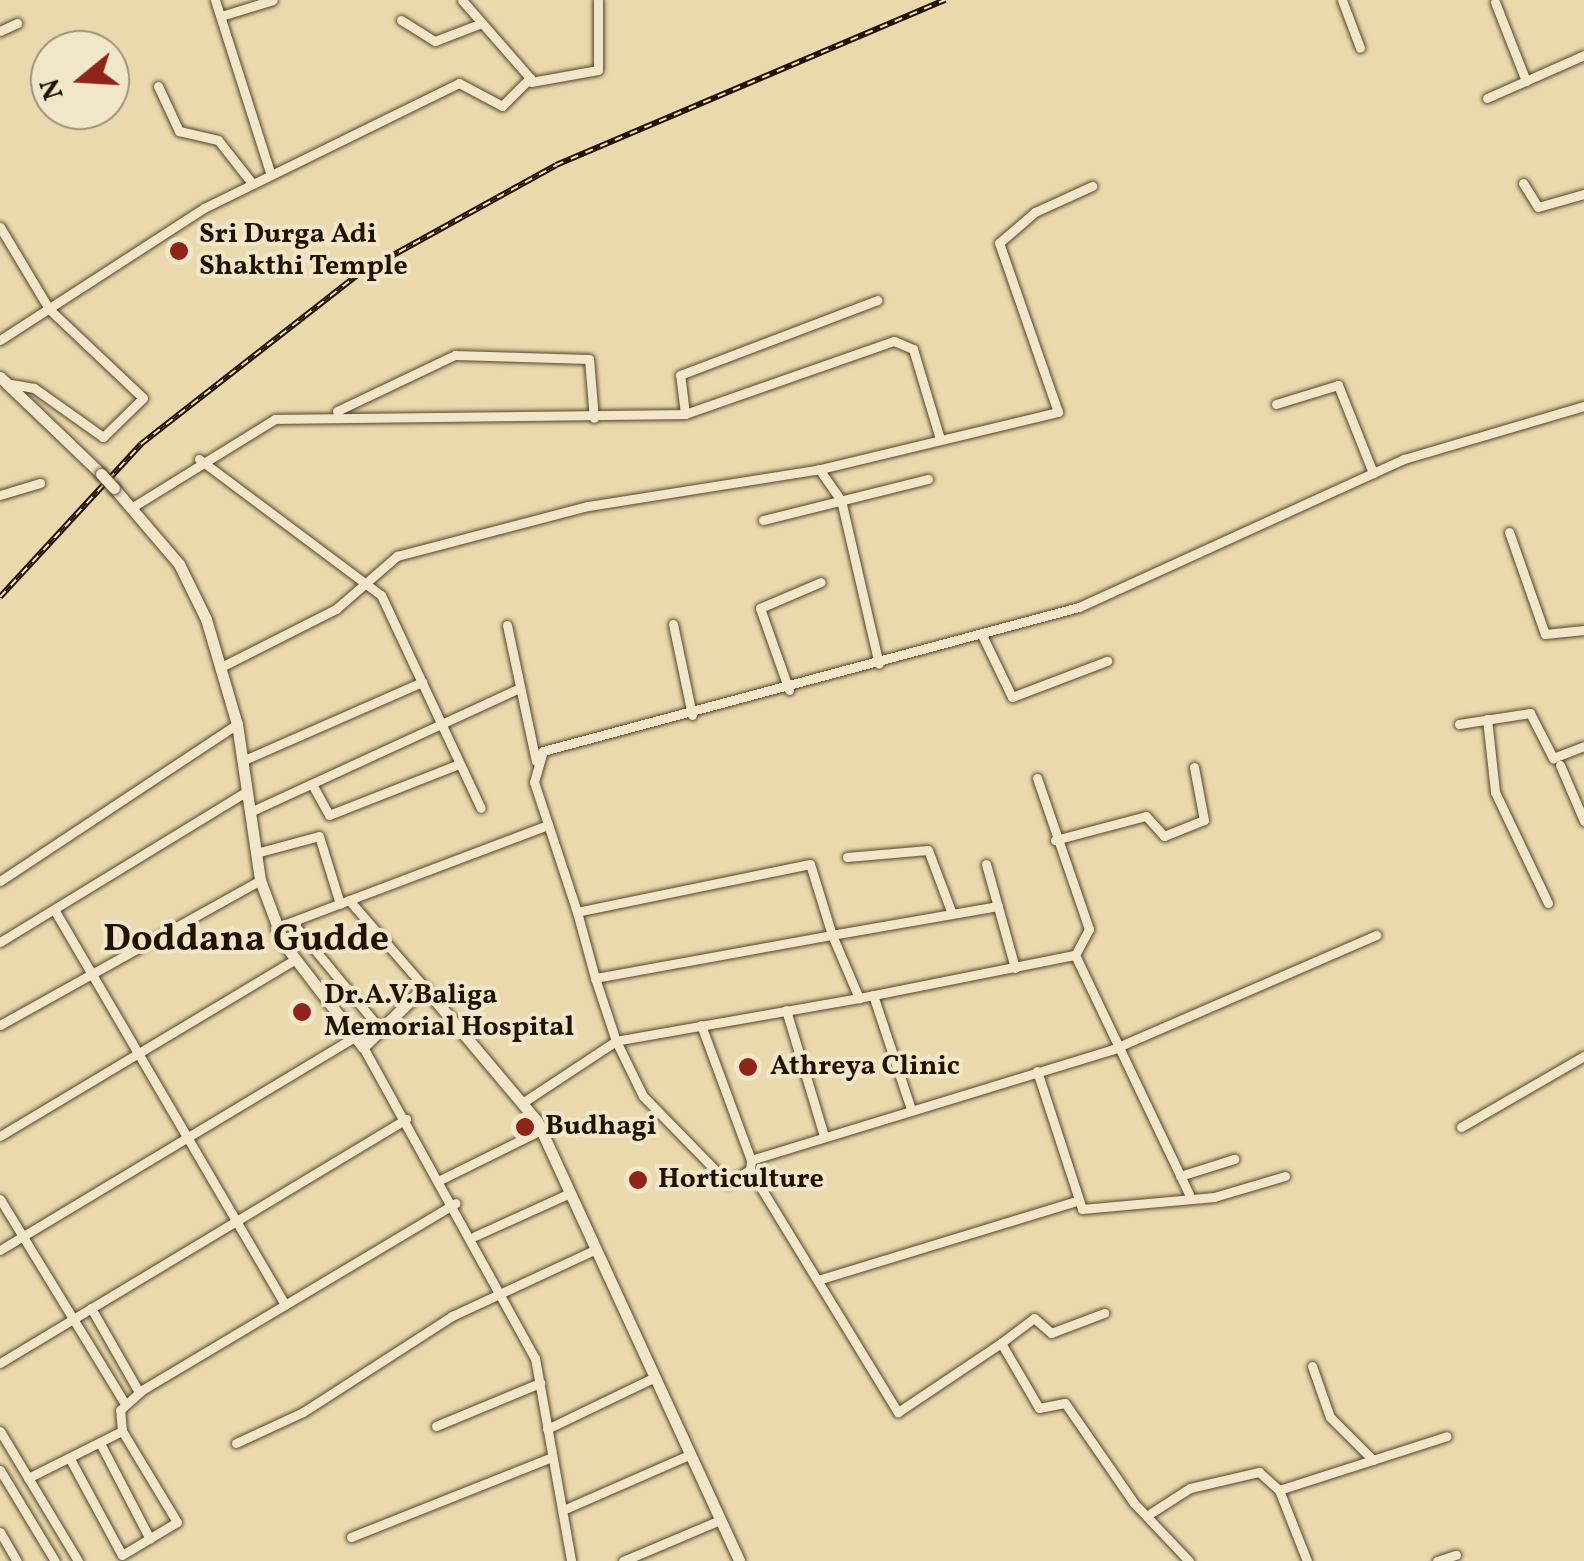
<!DOCTYPE html>
<html>
<head>
<meta charset="utf-8">
<style>
	body { margin:0 }
	#map { position:relative; width:1584px; height:1561px; overflow:hidden; background:#ead9ac; font-family:Vollkorn,serif }
	div>[style] { position:absolute }
	[style*='--x'] { left:calc(var(--x)*1px); top:calc(var(--y)*1px); width:calc(var(--w)*1px); rotate:calc(var(--a)*1deg) }
	.roads { filter:drop-shadow(0 0 2px #54442b) drop-shadow(0 0 2px #54442b) }
	.minor>* { height:9px; margin:-4.5px; padding:0 4.5px; transform-origin:4.5px; border-radius:4.5px; background:#f1e6c9 }
	.tertiary>* { height:11px; margin:-5.5px; padding:0 5.5px; transform-origin:5.5px; border-radius:5.5px; background:#f1e6c9 }
	.rail>* { height:6px; margin-top:-3px; transform-origin:0; background:repeating-linear-gradient(90deg,#f1e6c9 0 8px,#221300 0 16px); box-sizing:border-box; border-block:2px solid #221300 }
	.bridges { filter:drop-shadow(0 0 2px #54442b) drop-shadow(0 0 2px #54442b) }
	.tertiary-bridge>* { height:11px; margin:-5.5px; padding:0 5.5px; transform-origin:5.5px; border-radius:5.5px; background:#f1e6c9 }
	.dots>* { width:28px; height:28px; translate:-50% -50%; box-sizing:border-box; border:5px solid #f1e6c9; border-radius:50% }
	span { translate:-50% -50%; white-space:nowrap; text-align:center; line-height:1.15; -webkit-text-stroke:8px #f1e6c9; paint-order:stroke }
	.poi-label { font-size:28px; color:#221300; font-weight:700 }
	.left { translate:0 -50%; text-align:left }
	.district-label { font-size:38px; color:#221300; font-weight:700 }
	.north { position:absolute; left:30px; top:30px; width:100px; height:100px; box-sizing:border-box; background:#f1e6c9; border:2px solid #9e9279; border-radius:50%; rotate:252deg; font-size:28px; font-weight:700; line-height:40px; text-align:center; color:#221300 }
	.north::after { content:''; display:block; margin:auto; width:35px; height:45px; background:#8f2418; clip-path:polygon(50% 0,100% 100%,50% 72%,0 100%) }
</style>
</head>
<body>
<div id="map">
	<div class="roads">
		<div class="minor">
			<i style="--x:215;--y:0;--w:181;--a:72.3"></i>
			<i style="--x:1342;--y:0;--w:51;--a:69.4"></i>
			<i style="--x:1495;--y:2;--w:85;--a:68.6"></i>
			<i style="--x:221;--y:16;--w:54;--a:-17.1"></i>
			<i style="--x:401;--y:20;--w:40;--a:32"></i>
			<i style="--x:435;--y:41;--w:47;--a:-21.1"></i>
			<i style="--x:0;--y:31;--w:19;--a:-25"></i>
			<i style="--x:531;--y:82;--w:68;--a:-10.2"></i>
			<i style="--x:598;--y:70;--w:70;--a:-90"></i>
			<i style="--x:158;--y:86;--w:50;--a:65"></i>
			<i style="--x:179;--y:131;--w:40;--a:13"></i>
			<i style="--x:218;--y:140;--w:53;--a:51.8"></i>
			<i style="--x:1487;--y:98;--w:106;--a:-23.9"></i>
			<i style="--x:1523;--y:183;--w:28;--a:58"></i>
			<i style="--x:1538;--y:207;--w:48;--a:-15.8"></i>
			<i style="--x:0;--y:227;--w:96;--a:59.1"></i>
			<i style="--x:49;--y:309;--w:129;--a:43.4"></i>
			<i style="--x:143;--y:398;--w:56;--a:135.7"></i>
			<i style="--x:103;--y:437;--w:85;--a:-144.6"></i>
			<i style="--x:34;--y:388;--w:28;--a:-170"></i>
			<i style="--x:0;--y:340;--w:243;--a:-32.9"></i>
			<i style="--x:204;--y:208;--w:284;--a:-26.1"></i>
			<i style="--x:459;--y:83;--w:49;--a:28.1"></i>
			<i style="--x:502;--y:106;--w:40;--a:-45"></i>
			<i style="--x:530;--y:78;--w:103;--a:-131.1"></i>
			<i style="--x:1276;--y:404;--w:65;--a:-17"></i>
			<i style="--x:1338;--y:385;--w:95;--a:68.3"></i>
			<i style="--x:337;--y:411;--w:131;--a:-25.4"></i>
			<i style="--x:455;--y:355;--w:134;--a:1.7"></i>
			<i style="--x:589;--y:359;--w:59;--a:85.2"></i>
			<i style="--x:685;--y:414;--w:39;--a:-97"></i>
			<i style="--x:680;--y:375;--w:211;--a:-20.8"></i>
			<i style="--x:199;--y:459;--w:227;--a:36.8"></i>
			<i style="--x:381;--y:595;--w:235;--a:64.9"></i>
			<i style="--x:819;--y:469;--w:38;--a:55"></i>
			<i style="--x:841;--y:500;--w:168;--a:77"></i>
			<i style="--x:0;--y:495;--w:42;--a:-16.7"></i>
			<i style="--x:131;--y:508;--w:169;--a:-31.7"></i>
			<i style="--x:275;--y:419;--w:410;--a:-0.7"></i>
			<i style="--x:685;--y:414;--w:221;--a:-19.3"></i>
			<i style="--x:894;--y:341;--w:21;--a:23"></i>
			<i style="--x:913;--y:349;--w:94;--a:73.3"></i>
			<i style="--x:763;--y:520;--w:170;--a:-14"></i>
			<i style="--x:1509;--y:532;--w:108;--a:70.6"></i>
			<i style="--x:1545;--y:634;--w:39;--a:-6"></i>
			<i style="--x:673;--y:624;--w:93;--a:78.2"></i>
			<i style="--x:507;--y:625;--w:139;--a:78"></i>
			<i style="--x:982;--y:635;--w:69;--a:64.2"></i>
			<i style="--x:1012;--y:697;--w:102;--a:-20.8"></i>
			<i style="--x:223;--y:666;--w:127;--a:-26.8"></i>
			<i style="--x:336;--y:609;--w:81;--a:-41"></i>
			<i style="--x:397;--y:556;--w:197;--a:-14.7"></i>
			<i style="--x:588;--y:506;--w:231;--a:-9"></i>
			<i style="--x:816;--y:470;--w:249;--a:-13.5"></i>
			<i style="--x:1058;--y:412;--w:179;--a:-109.2"></i>
			<i style="--x:999;--y:243;--w:48;--a:-40.7"></i>
			<i style="--x:1035;--y:212;--w:63;--a:-24.5"></i>
			<i style="--x:789;--y:690;--w:87;--a:-109.5"></i>
			<i style="--x:760;--y:608;--w:66;--a:-23.1"></i>
			<i style="--x:1487;--y:719;--w:73;--a:83.7"></i>
			<i style="--x:1495;--y:792;--w:123;--a:64.5"></i>
			<i style="--x:1459;--y:724;--w:72;--a:-8.8"></i>
			<i style="--x:1530;--y:713;--w:51;--a:62.9"></i>
			<i style="--x:1553;--y:758;--w:33;--a:-21"></i>
			<i style="--x:242;--y:761;--w:197;--a:-23.7"></i>
			<i style="--x:1560;--y:765;--w:61;--a:66.8"></i>
			<i style="--x:1037;--y:778;--w:160;--a:71"></i>
			<i style="--x:1089;--y:929;--w:30;--a:118"></i>
			<i style="--x:313;--y:786;--w:33;--a:61"></i>
			<i style="--x:329;--y:815;--w:140;--a:-21.4"></i>
			<i style="--x:250;--y:812;--w:292;--a:-24.7"></i>
			<i style="--x:1055;--y:840;--w:94;--a:-14.8"></i>
			<i style="--x:1146;--y:816;--w:27;--a:48"></i>
			<i style="--x:1164;--y:836;--w:43;--a:-21.8"></i>
			<i style="--x:1204;--y:820;--w:54;--a:-100.7"></i>
			<i style="--x:256;--y:853;--w:65;--a:-15.1"></i>
			<i style="--x:319;--y:836;--w:71;--a:72.8"></i>
			<i style="--x:847;--y:857;--w:81;--a:-4.9"></i>
			<i style="--x:928;--y:850;--w:68;--a:69.4"></i>
			<i style="--x:986;--y:864;--w:108;--a:74.4"></i>
			<i style="--x:0;--y:881;--w:284;--a:-33.5"></i>
			<i style="--x:349;--y:900;--w:115;--a:49.2"></i>
			<i style="--x:998;--y:906;--w:169;--a:170.1"></i>
			<i style="--x:832;--y:935;--w:69;--a:66.8"></i>
			<i style="--x:859;--y:998;--w:247;--a:170"></i>
			<i style="--x:616;--y:1041;--w:61;--a:63.9"></i>
			<i style="--x:643;--y:1096;--w:122;--a:45.7"></i>
			<i style="--x:728;--y:1183;--w:26;--a:-31"></i>
			<i style="--x:750;--y:1170;--w:284;--a:58.6"></i>
			<i style="--x:898;--y:1412;--w:124;--a:-33.8"></i>
			<i style="--x:1001;--y:1343;--w:75;--a:59.7"></i>
			<i style="--x:1039;--y:1408;--w:26;--a:-11"></i>
			<i style="--x:1065;--y:1403;--w:121;--a:55.4"></i>
			<i style="--x:1134;--y:1503;--w:80;--a:46.5"></i>
			<i style="--x:55;--y:911;--w:456;--a:59.7"></i>
			<i style="--x:577;--y:912;--w:68;--a:74.7"></i>
			<i style="--x:292;--y:922;--w:140;--a:50.5"></i>
			<i style="--x:275;--y:928;--w:292;--a:-20.7"></i>
			<i style="--x:0;--y:942;--w:289;--a:-31.4"></i>
			<i style="--x:873;--y:995;--w:120;--a:71.6"></i>
			<i style="--x:859;--y:998;--w:220;--a:-11.3"></i>
			<i style="--x:1075;--y:955;--w:265;--a:64.5"></i>
			<i style="--x:786;--y:1010;--w:132;--a:73.2"></i>
			<i style="--x:0;--y:1025;--w:298;--a:-29.1"></i>
			<i style="--x:701;--y:1025;--w:144;--a:69.7"></i>
			<i style="--x:363;--y:1047;--w:355;--a:61.1"></i>
			<i style="--x:535;--y:1358;--w:206;--a:79.9"></i>
			<i style="--x:1037;--y:1071;--w:145;--a:71.9"></i>
			<i style="--x:1082;--y:1209;--w:133;--a:-5.2"></i>
			<i style="--x:1214;--y:1197;--w:74;--a:-16.5"></i>
			<i style="--x:522;--y:1103;--w:113;--a:-33.4"></i>
			<i style="--x:616;--y:1041;--w:66;--a:-108.4"></i>
			<i style="--x:595;--y:978;--w:241;--a:-10.3"></i>
			<i style="--x:832;--y:935;--w:74;--a:-107.2"></i>
			<i style="--x:810;--y:864;--w:238;--a:168.4"></i>
			<i style="--x:577;--y:912;--w:137;--a:-108.3"></i>
			<i style="--x:534;--y:782;--w:32;--a:-74"></i>
			<i style="--x:543;--y:751;--w:555;--a:-15.04"></i>
			<i style="--x:1079;--y:607;--w:357;--a:-24.5"></i>
			<i style="--x:1404;--y:459;--w:188;--a:-16.4"></i>
			<i style="--x:1461;--y:1127;--w:142;--a:-30"></i>
			<i style="--x:0;--y:1136;--w:343;--a:-30.9"></i>
			<i style="--x:750;--y:1170;--w:10;--a:-84"></i>
			<i style="--x:751;--y:1160;--w:379;--a:-17"></i>
			<i style="--x:1113;--y:1049;--w:287;--a:-23.4"></i>
			<i style="--x:1180;--y:1176;--w:57;--a:-17.5"></i>
			<i style="--x:442;--y:1179;--w:110;--a:-26.3"></i>
			<i style="--x:0;--y:1199;--w:240;--a:58.6"></i>
			<i style="--x:475;--y:1236;--w:104;--a:-24.4"></i>
			<i style="--x:0;--y:1250;--w:410;--a:-31"></i>
			<i style="--x:818;--y:1280;--w:267;--a:-17"></i>
			<i style="--x:91;--y:1308;--w:97;--a:60.3"></i>
			<i style="--x:1001;--y:1343;--w:41;--a:-37.1"></i>
			<i style="--x:1034;--y:1318;--w:23;--a:41"></i>
			<i style="--x:1051;--y:1333;--w:57;--a:-20.7"></i>
			<i style="--x:0;--y:1363;--w:474;--a:-31"></i>
			<i style="--x:1312;--y:1366;--w:54;--a:70.6"></i>
			<i style="--x:1330;--y:1417;--w:61;--a:45"></i>
			<i style="--x:436;--y:1426;--w:113;--a:-22.5"></i>
			<i style="--x:547;--y:1429;--w:118;--a:-25.7"></i>
			<i style="--x:0;--y:1431;--w:152;--a:59"></i>
			<i style="--x:100;--y:1443;--w:108;--a:62.5"></i>
			<i style="--x:236;--y:1443;--w:74;--a:-24.8"></i>
			<i style="--x:303;--y:1412;--w:177;--a:-32.8"></i>
			<i style="--x:452;--y:1316;--w:157;--a:-24.9"></i>
			<i style="--x:70;--y:1459;--w:109;--a:61.6"></i>
			<i style="--x:122;--y:1555;--w:64;--a:-31"></i>
			<i style="--x:177;--y:1522;--w:106;--a:-121.1"></i>
			<i style="--x:0;--y:1470;--w:106;--a:58.9"></i>
			<i style="--x:28;--y:1478;--w:105;--a:-26.6"></i>
			<i style="--x:122;--y:1431;--w:21;--a:-95"></i>
			<i style="--x:120;--y:1410;--w:30;--a:-42"></i>
			<i style="--x:142;--y:1390;--w:365;--a:-30.8"></i>
			<i style="--x:563;--y:1510;--w:137;--a:-23.6"></i>
			<i style="--x:1151;--y:1513;--w:46;--a:-32.7"></i>
			<i style="--x:1190;--y:1488;--w:71;--a:-13.1"></i>
			<i style="--x:1259;--y:1472;--w:27;--a:42"></i>
			<i style="--x:0;--y:1532;--w:34;--a:60"></i>
			<i style="--x:351;--y:1537;--w:216;--a:-21.7"></i>
			<i style="--x:623;--y:1561;--w:105;--a:-22.9"></i>
			<i style="--x:1307;--y:1561;--w:76;--a:-111.5"></i>
			<i style="--x:1279;--y:1490;--w:176;--a:-17.8"></i>
			<i style="--x:1437;--y:1561;--w:20;--a:-18"></i>
		</div>
		<div class="tertiary">
			<i style="--x:0;--y:377;--w:140;--a:43.8"></i>
			<i style="--x:114;--y:488;--w:100;--a:49.5"></i>
			<i style="--x:179;--y:564;--w:61;--a:63.9"></i>
			<i style="--x:206;--y:619;--w:109;--a:73.6"></i>
			<i style="--x:237;--y:724;--w:158;--a:81.6"></i>
			<i style="--x:260;--y:880;--w:68;--a:69.4"></i>
			<i style="--x:284;--y:944;--w:130;--a:52.5"></i>
			<i style="--x:363;--y:1047;--w:86;--a:-44.5"></i>
			<i style="--x:424;--y:987;--w:175;--a:49.9"></i>
			<i style="--x:537;--y:1121;--w:484;--a:65.3"></i>
		</div>
	</div>
	<div class="rail">
		<i style="--x:0;--y:597;--w:208;--a:-47.3"></i>
		<i style="--x:141;--y:444;--w:274;--a:-38"></i>
		<i style="--x:357;--y:275;--w:227;--a:-28.9"></i>
		<i style="--x:556;--y:165;--w:423;--a:-23"></i>
	</div>
	<div class="bridges">
		<div class="tertiary-bridge">
			<i style="--x:101;--y:474;--w:19;--a:47"></i>
		</div>
	</div>
	<div class="dots">
		<i style="left:179px;top:251px;background:#8f2418"></i>
		<i style="left:302px;top:1012px;background:#8f2418"></i>
		<i style="left:748px;top:1067px;background:#8f2418"></i>
		<i style="left:525px;top:1127px;background:#8f2418"></i>
		<i style="left:638px;top:1180px;background:#8f2418"></i>
	</div>
	<div class="poi-label">
		<span class="left" style="left:199px;top:251px">Sri Durga Adi<br>Shakthi Temple</span>
		<span class="left" style="left:324px;top:1012px">Dr.A.V.Baliga<br>Memorial Hospital</span>
		<span class="left" style="left:770px;top:1067px">Athreya Clinic</span>
		<span class="left" style="left:545px;top:1127px">Budhagi</span>
		<span class="left" style="left:658px;top:1180px">Horticulture</span>
	</div>
	<div class="district-label">
		<span style="left:246px;top:941px">Doddana Gudde</span>
	</div>
	<div class="north">N</div>
</div>
</body>
</html>
